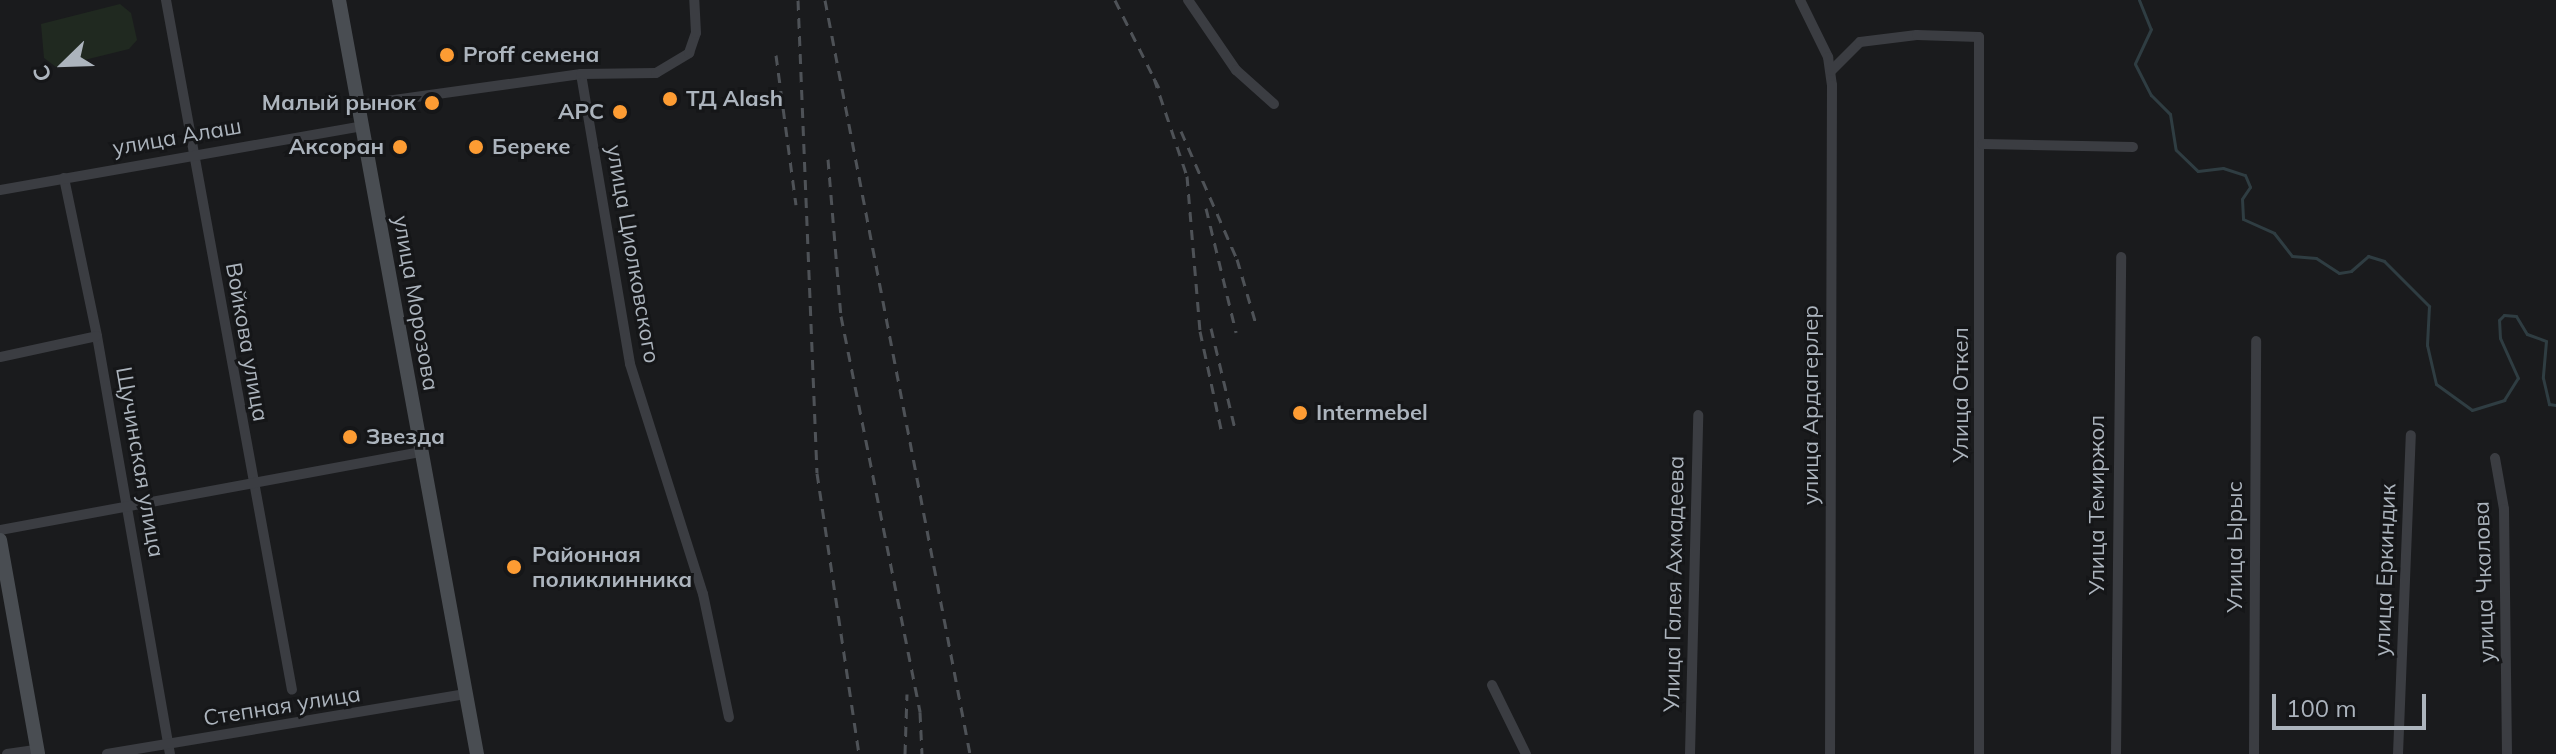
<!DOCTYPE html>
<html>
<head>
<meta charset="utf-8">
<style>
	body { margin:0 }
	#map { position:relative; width:2556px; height:754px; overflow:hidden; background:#1a1b1d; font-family:Mulish,sans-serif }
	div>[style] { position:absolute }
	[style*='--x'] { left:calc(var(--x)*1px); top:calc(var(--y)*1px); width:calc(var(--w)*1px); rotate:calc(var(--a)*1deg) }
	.green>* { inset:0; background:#202920 }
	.stream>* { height:3px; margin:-1.5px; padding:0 1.5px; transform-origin:1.5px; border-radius:1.5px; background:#2f3d42 }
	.street>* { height:10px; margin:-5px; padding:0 5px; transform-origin:5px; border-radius:5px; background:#3b3d42 }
	.secondary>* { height:14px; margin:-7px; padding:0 7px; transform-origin:7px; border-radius:7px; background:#494d52 }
	.rail>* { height:3px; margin-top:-1.5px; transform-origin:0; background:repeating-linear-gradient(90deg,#4e5257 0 10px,transparent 0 18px) }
	.dots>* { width:22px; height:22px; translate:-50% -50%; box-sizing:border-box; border:4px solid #151618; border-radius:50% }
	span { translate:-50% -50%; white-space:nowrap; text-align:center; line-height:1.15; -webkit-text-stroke:6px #151618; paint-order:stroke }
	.poi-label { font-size:22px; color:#acb4bd; font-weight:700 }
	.left { translate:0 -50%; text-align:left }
	.right { translate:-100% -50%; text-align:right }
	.street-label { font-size:22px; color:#acb4bd }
	.north { position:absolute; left:24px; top:24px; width:80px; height:80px; -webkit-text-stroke:6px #151618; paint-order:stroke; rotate:247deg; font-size:22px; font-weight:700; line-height:32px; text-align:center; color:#acb4bd }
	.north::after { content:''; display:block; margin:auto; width:28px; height:36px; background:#acb4bd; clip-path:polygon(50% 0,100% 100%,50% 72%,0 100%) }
	.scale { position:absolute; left:2272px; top:694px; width:154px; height:36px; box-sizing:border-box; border:4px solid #acb4bd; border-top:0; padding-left:10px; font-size:24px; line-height:28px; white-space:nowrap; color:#acb4bd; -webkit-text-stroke:6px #151618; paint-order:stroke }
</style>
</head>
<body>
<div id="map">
	<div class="green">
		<i style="clip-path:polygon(120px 4px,131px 13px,137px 40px,129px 49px,56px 67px,44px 58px,41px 24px)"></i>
	</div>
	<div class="stream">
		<i style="--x:2139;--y:0;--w:31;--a:68"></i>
		<i style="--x:2151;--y:29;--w:38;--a:115"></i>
		<i style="--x:2135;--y:64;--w:35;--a:63"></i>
		<i style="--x:2151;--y:95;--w:27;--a:45"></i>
		<i style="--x:2170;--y:114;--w:36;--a:81"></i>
		<i style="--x:2176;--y:150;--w:30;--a:44"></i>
		<i style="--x:2198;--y:171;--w:25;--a:-7"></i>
		<i style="--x:2223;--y:168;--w:23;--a:18"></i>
		<i style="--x:2245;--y:175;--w:13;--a:67"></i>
		<i style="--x:2250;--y:187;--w:14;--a:124"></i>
		<i style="--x:2242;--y:199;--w:20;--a:87"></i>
		<i style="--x:2243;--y:219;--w:34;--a:24"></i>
		<i style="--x:2274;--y:233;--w:29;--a:52"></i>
		<i style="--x:2292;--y:256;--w:24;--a:5"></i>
		<i style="--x:2316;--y:258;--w:27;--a:33"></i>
		<i style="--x:2339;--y:273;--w:12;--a:-9"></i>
		<i style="--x:2351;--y:271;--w:23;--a:-41"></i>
		<i style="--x:2368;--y:256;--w:17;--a:17"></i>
		<i style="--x:2384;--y:261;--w:64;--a:45"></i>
		<i style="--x:2429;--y:306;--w:39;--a:93"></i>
		<i style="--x:2427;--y:345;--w:40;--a:77"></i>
		<i style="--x:2436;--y:384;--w:44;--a:35.8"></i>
		<i style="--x:2472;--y:410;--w:34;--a:-17"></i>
		<i style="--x:2504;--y:400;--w:26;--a:-58"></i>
		<i style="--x:2518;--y:378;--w:44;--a:-114.2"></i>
		<i style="--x:2500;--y:338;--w:18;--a:-93"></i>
		<i style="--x:2499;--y:320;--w:7;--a:-45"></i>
		<i style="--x:2504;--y:315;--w:12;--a:5"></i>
		<i style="--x:2516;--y:316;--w:21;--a:59"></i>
		<i style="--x:2527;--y:334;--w:20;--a:20"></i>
		<i style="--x:2546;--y:341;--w:37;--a:95"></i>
		<i style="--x:2543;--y:378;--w:27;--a:77"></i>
		<i style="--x:2549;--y:404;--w:7;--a:8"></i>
	</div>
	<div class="street">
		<i style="--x:166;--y:0;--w:701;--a:79.65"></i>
		<i style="--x:1188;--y:0;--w:85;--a:55.6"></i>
		<i style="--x:1236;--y:70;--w:51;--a:41.8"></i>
		<i style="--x:1800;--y:0;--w:64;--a:63.8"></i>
		<i style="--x:1828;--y:57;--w:28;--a:82"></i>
		<i style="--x:1832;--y:85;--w:669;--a:90.17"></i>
		<i style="--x:1831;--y:71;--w:41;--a:-45"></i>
		<i style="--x:1860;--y:42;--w:57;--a:-7"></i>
		<i style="--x:1917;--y:35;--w:62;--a:1.8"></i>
		<i style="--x:1979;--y:37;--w:717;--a:90"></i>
		<i style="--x:581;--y:74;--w:294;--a:80.4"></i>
		<i style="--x:630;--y:364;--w:241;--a:72.4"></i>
		<i style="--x:703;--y:594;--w:126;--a:78.1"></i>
		<i style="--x:358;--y:105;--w:225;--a:-7.9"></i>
		<i style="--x:581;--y:74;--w:75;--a:-0.8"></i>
		<i style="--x:656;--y:73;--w:39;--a:-31"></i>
		<i style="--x:689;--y:53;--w:21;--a:-71"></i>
		<i style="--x:696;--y:33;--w:33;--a:-93"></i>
		<i style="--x:1982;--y:144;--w:151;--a:1.1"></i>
		<i style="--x:64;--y:178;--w:161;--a:78.2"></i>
		<i style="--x:97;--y:336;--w:424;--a:80.1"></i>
		<i style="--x:0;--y:190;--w:368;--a:-10"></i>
		<i style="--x:0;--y:357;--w:99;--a:-12.2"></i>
		<i style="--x:2495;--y:458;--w:52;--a:80"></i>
		<i style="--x:2504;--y:509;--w:245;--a:89.3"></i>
		<i style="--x:0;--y:530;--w:427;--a:-10.5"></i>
		<i style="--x:1492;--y:685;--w:77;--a:63.8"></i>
		<i style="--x:7;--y:754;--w:30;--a:-8"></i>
		<i style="--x:107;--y:754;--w:362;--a:-9.5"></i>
		<i style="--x:1690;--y:754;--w:339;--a:-88.6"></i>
		<i style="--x:2116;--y:754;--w:497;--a:-89.4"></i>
		<i style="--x:2254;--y:754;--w:413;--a:-89.7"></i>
		<i style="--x:2398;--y:754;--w:319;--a:-87.7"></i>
	</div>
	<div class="secondary">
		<i style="--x:339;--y:0;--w:767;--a:79.63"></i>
		<i style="--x:0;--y:540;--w:217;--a:79.9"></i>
	</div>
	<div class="rail">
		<i style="--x:798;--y:0;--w:473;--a:87.7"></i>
		<i style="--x:817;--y:473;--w:284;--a:81.5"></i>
		<i style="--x:825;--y:0;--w:768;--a:79.11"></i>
		<i style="--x:1115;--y:0;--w:98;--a:63.4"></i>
		<i style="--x:776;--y:55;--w:151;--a:82.4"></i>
		<i style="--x:1154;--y:78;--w:103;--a:71.4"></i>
		<i style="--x:1187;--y:176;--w:156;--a:85.2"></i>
		<i style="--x:1200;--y:331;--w:105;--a:77.9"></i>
		<i style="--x:1181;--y:131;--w:140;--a:66.4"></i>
		<i style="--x:1237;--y:259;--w:68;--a:73.7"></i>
		<i style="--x:828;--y:159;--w:158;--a:85.3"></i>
		<i style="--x:841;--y:316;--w:404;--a:78.7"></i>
		<i style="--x:920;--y:712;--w:42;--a:87.3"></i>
		<i style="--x:1206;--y:208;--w:128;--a:76.4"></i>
		<i style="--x:1211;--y:328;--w:104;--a:76.6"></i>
		<i style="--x:905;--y:754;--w:60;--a:-88.1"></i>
	</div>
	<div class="dots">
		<i style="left:447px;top:55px;background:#fd9c33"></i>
		<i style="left:670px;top:99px;background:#fd9c33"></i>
		<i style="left:432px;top:103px;background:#fd9c33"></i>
		<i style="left:620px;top:112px;background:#fd9c33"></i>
		<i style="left:400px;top:147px;background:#fd9c33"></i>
		<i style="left:476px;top:147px;background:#fd9c33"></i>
		<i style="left:1300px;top:413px;background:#fd9c33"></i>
		<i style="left:350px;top:437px;background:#fd9c33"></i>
		<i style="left:514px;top:567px;background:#fd9c33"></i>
	</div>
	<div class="poi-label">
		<span class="left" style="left:463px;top:55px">Proff семена</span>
		<span class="left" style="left:686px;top:99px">ТД Alash</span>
		<span class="right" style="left:416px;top:103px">Малый рынок</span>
		<span class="right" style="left:604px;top:112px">АРС</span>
		<span class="right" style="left:384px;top:147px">Аксоран</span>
		<span class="left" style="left:492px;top:147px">Береке</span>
		<span class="left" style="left:1316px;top:413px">Intermebel</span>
		<span class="left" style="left:366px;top:437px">Звезда</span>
		<span class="left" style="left:532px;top:567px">Районная<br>поликлинника</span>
	</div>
	<div class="street-label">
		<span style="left:177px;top:137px;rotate:-10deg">улица Алаш</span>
		<span style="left:633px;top:254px;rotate:80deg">улица Циолковского</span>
		<span style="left:416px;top:303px;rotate:80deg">улица Морозова</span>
		<span style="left:247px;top:342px;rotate:80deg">Войкова улица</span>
		<span style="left:1961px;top:395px;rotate:-90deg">Улица Откел</span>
		<span style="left:1811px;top:405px;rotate:-90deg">улица Ардагерлер</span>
		<span style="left:140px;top:462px;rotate:80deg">Щучинская улица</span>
		<span style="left:2097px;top:505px;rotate:-90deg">Улица Темиржол</span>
		<span style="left:2235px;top:547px;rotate:-90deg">Улица Ырыс</span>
		<span style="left:2385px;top:570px;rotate:-88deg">улица Еркиндик</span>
		<span style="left:2484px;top:582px;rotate:-92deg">улица Чкалова</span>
		<span style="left:1674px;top:584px;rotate:-89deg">Улица Галея Ахмадеева</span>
		<span style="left:282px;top:706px;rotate:-9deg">Степная улица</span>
	</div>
	<div class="north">С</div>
	<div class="scale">100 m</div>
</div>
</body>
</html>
